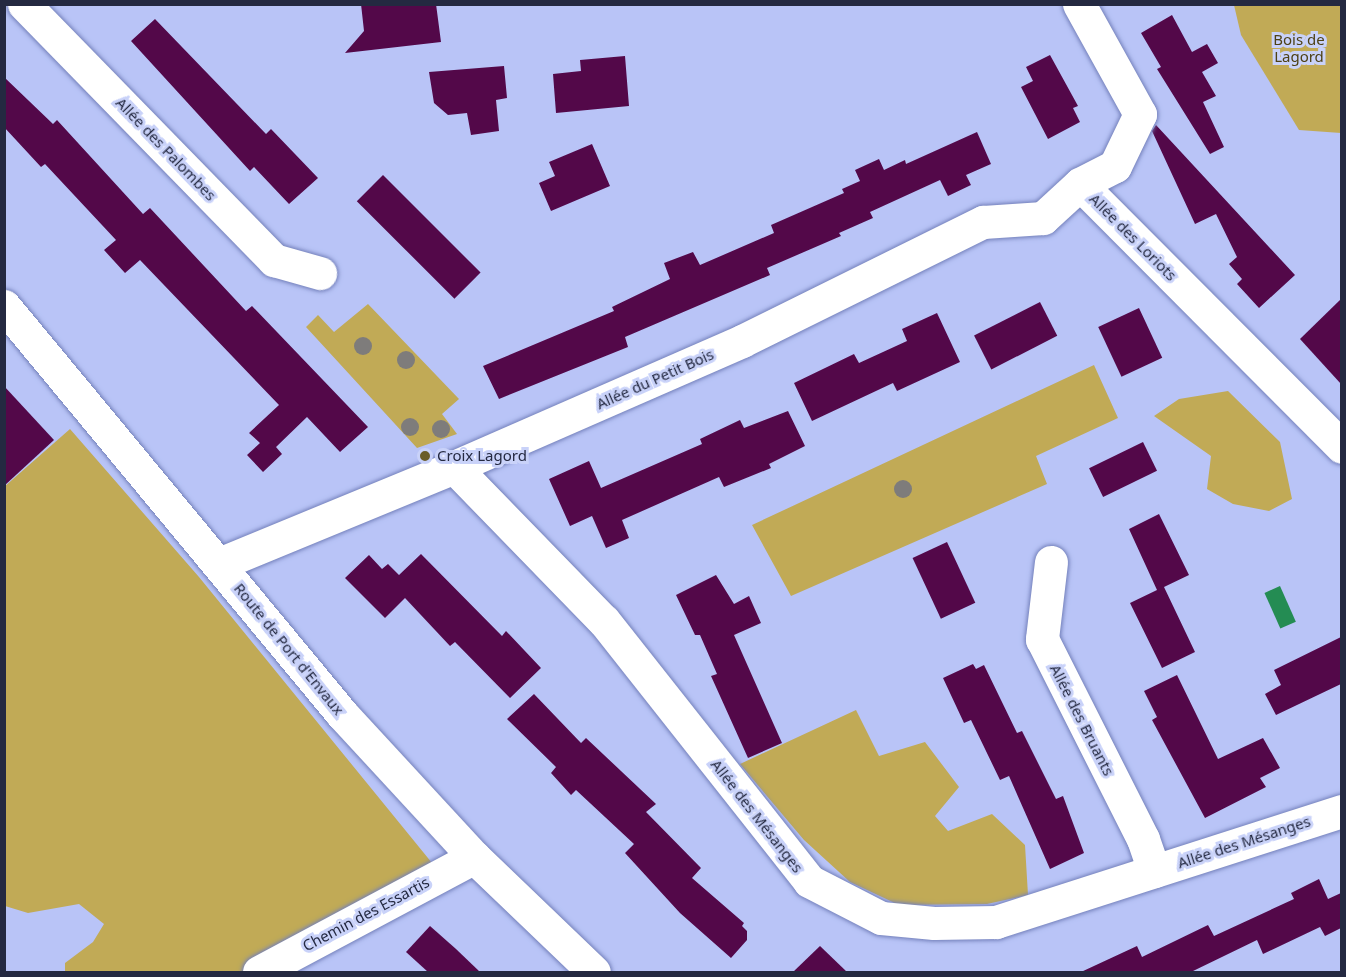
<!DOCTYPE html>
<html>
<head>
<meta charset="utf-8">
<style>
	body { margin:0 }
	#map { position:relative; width:1346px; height:977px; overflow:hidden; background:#b9c4f7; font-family:"Noto Sans",sans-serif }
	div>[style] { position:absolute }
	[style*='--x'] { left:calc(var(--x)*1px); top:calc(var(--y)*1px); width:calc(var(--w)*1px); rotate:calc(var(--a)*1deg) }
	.green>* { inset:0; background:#c1aa56 }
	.water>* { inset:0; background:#248c53; transform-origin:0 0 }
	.building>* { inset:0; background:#530849; transform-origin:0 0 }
	.roads { filter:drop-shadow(0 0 2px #7481bb) drop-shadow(0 0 2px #7481bb) }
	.minor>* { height:33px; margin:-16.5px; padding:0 16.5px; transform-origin:16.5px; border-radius:16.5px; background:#fff }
	.trees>* { width:18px; height:18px; margin:-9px; border-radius:50%; background:#7e7c7b }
	.dots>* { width:16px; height:16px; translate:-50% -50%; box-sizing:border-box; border:3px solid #c9d2f9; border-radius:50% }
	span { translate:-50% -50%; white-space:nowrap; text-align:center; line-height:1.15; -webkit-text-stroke:6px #c9d2f9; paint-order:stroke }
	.park-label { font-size:15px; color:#4d4116 }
	.street-label { font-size:15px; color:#242941 }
	.poi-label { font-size:15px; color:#242941 }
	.left { translate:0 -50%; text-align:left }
	.frame { position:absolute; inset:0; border:6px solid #242941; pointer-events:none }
</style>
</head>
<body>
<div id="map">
	<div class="green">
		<i style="clip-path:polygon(1234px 5px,1341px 5px,1341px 133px,1299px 130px,1241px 35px)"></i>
		<i style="clip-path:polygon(368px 304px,459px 399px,442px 414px,457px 434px,417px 448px,306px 327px,318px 315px,334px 332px)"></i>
		<i style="clip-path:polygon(1094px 365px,1118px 418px,1036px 456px,1047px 484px,791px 596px,752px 525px)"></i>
		<i style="clip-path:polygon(1228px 391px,1280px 442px,1292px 499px,1269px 511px,1233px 504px,1207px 489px,1211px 456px,1154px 416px,1179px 399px)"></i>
		<i style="clip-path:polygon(70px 429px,199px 577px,441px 874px,259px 972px,65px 972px,65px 963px,93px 942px,104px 924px,79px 904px,28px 913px,5px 906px,4px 487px)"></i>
		<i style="clip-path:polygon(856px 710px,879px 756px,925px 742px,959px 787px,935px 816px,948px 831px,992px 814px,1025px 845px,1028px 895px,987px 904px,899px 905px,850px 882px,804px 840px,740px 764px)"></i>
	</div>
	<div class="water">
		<i style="left:1280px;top:586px;width:39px;height:17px;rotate:66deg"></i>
	</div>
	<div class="building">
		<i style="clip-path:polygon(361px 4px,436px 4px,441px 42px,345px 53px,364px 31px)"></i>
		<i style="clip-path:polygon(1172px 15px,1192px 52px,1207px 44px,1218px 63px,1202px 72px,1216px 96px,1203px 102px,1224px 147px,1210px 154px,1157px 69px,1161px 67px,1141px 33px)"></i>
		<i style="clip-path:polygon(155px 19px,266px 134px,271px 129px,318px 178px,289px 204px,254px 167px,250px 171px,131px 41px)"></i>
		<i style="clip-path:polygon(1050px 55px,1078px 106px,1073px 108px,1080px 122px,1048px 139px,1021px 87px,1033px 81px,1026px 67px)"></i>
		<i style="clip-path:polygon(625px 56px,629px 106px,556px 113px,553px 74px,581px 71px,580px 60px)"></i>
		<i style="clip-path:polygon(504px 66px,507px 98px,496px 100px,499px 131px,471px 135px,467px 113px,448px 115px,434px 103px,429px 72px)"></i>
		<i style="clip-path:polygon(4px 77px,53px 124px,57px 120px,143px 214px,150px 208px,246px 311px,252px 306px,368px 427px,340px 452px,307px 417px,276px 447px,282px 454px,263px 472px,247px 455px,260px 443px,249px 433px,279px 405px,140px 260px,125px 273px,104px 250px,116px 240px,45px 164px,41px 167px,4px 127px)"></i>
		<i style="clip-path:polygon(1156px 125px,1295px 275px,1259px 308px,1237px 284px,1242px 279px,1229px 264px,1237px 257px,1216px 214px,1195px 224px,1152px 131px)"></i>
		<i style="clip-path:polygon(977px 132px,991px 164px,966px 175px,971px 185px,948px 196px,940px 180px,870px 212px,873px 218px,839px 233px,841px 236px,767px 268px,770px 275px,625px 337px,628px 347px,499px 399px,483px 366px,614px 311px,612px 307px,670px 279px,664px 263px,693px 252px,700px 265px,774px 233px,771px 225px,844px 193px,842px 189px,860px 181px,855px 170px,879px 159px,884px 170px,905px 160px,906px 164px)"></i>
		<i style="clip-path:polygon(592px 144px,610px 186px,551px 211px,539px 183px,555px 176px,549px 162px)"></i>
		<i style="left:383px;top:175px;width:138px;height:37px;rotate:45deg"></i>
		<i style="clip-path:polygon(1341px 299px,1341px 384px,1300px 339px)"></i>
		<i style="left:1040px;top:302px;width:38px;height:74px;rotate:63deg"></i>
		<i style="left:1139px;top:308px;width:55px;height:45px;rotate:65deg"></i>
		<i style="clip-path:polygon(937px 313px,960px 362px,897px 391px,893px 383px,812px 421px,794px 383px,854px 354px,859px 363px,907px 341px,902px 329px)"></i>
		<i style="clip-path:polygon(4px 386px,54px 440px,4px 486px)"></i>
		<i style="clip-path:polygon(788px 411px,805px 446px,769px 464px,771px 468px,724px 487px,719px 477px,622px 520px,629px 538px,606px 548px,592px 516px,570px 526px,549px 479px,589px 461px,601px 488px,702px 444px,700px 439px,740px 420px,744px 428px)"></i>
		<i style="left:1143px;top:442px;width:32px;height:60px;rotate:64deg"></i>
		<i style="clip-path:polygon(1159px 514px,1189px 575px,1164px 587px,1195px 652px,1162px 668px,1130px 603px,1157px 590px,1129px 529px)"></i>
		<i style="left:947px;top:542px;width:67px;height:38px;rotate:65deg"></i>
		<i style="clip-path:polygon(421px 554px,502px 636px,506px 631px,541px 668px,510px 698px,455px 642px,450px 646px,405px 598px,385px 618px,345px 578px,369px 555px,382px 569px,388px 564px,399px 575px)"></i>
		<i style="clip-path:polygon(716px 575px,734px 604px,749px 596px,761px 623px,734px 635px,782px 743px,748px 758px,711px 676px,717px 674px,700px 635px,695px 635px,676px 595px)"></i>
		<i style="clip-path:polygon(1341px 637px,1341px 684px,1276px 715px,1265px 694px,1281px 685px,1274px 670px)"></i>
		<i style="clip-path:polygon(973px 664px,976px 669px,984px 665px,1017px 733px,1022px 731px,1056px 799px,1063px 796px,1084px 853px,1050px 869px,1009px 776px,1000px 780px,971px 720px,964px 723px,943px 678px)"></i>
		<i style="clip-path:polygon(1177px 675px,1218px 759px,1263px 738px,1280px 768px,1260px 778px,1266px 787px,1205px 818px,1152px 720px,1157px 717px,1144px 691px)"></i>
		<i style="clip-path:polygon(534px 694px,581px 743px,586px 738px,656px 804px,646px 812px,701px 868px,692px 878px,744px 923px,742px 926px,747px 931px,747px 940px,731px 958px,680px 913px,625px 853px,634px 844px,576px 790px,571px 795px,551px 773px,556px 767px,507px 719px)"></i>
		<i style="clip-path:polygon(1319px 879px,1328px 899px,1341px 893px,1341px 928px,1325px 936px,1320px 927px,1263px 954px,1257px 940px,1191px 972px,1081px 972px,1137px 946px,1142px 957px,1208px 925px,1214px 936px,1294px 899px,1291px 893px)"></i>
		<i style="clip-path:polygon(430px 926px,456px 949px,480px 972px,428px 972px,406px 952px)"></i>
		<i style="clip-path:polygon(820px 946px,847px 972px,793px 972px)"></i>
	</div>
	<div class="roads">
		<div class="minor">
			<i style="--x:24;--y:4;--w:358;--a:45.7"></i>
			<i style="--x:274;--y:260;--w:48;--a:15.8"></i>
			<i style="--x:1079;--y:4;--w:126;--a:61"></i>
			<i style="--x:1140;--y:114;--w:58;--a:115.7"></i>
			<i style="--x:1115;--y:166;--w:39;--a:153"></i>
			<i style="--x:1080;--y:184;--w:371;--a:45.1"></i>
			<i style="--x:4;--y:306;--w:530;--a:50.36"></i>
			<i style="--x:342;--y:714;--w:195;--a:47.3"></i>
			<i style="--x:474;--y:857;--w:166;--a:43.8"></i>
			<i style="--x:454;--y:467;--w:215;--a:45.8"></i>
			<i style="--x:604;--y:621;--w:331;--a:51.7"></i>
			<i style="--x:809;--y:881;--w:81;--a:27.2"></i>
			<i style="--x:881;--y:918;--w:53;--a:5.4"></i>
			<i style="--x:934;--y:923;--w:62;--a:-0.9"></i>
			<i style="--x:996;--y:922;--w:363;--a:-17.8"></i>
			<i style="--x:1051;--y:562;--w:78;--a:96.7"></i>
			<i style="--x:1042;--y:639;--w:224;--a:63.2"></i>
			<i style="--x:1143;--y:839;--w:34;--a:71"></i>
			<i style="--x:219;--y:564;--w:254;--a:-22.4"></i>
			<i style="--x:454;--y:467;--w:314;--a:-23.6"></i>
			<i style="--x:742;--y:341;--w:269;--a:-26.3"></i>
			<i style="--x:983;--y:222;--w:60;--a:-3.8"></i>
			<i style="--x:1043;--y:218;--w:50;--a:-42.6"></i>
			<i style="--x:259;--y:972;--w:244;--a:-28.1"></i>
		</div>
	</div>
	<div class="trees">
		<i style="left:363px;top:346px"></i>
		<i style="left:406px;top:360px"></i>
		<i style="left:410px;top:427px"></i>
		<i style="left:441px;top:429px"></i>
		<i style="left:903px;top:489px"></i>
	</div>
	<div class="dots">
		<i style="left:425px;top:456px;background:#695c29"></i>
	</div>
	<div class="park-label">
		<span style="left:1299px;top:48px">Bois de<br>Lagord</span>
	</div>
	<div class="street-label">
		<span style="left:166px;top:149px;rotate:46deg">Allée des Palombes</span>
		<span style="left:1133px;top:237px;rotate:45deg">Allée des Loriots</span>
		<span style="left:655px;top:379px;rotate:-24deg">Allée du Petit Bois</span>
		<span style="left:289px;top:649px;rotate:51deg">Route de Port d'Envaux</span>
		<span style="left:1082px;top:720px;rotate:63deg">Allée des Bruants</span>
		<span style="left:757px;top:816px;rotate:52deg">Allée des Mésanges</span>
		<span style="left:1244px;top:842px;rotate:-18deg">Allée des Mésanges</span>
		<span style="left:366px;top:914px;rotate:-28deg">Chemin des Essartis</span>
	</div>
	<div class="poi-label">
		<span class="left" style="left:437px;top:456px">Croix Lagord</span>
	</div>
	<div class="frame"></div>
</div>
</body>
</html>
